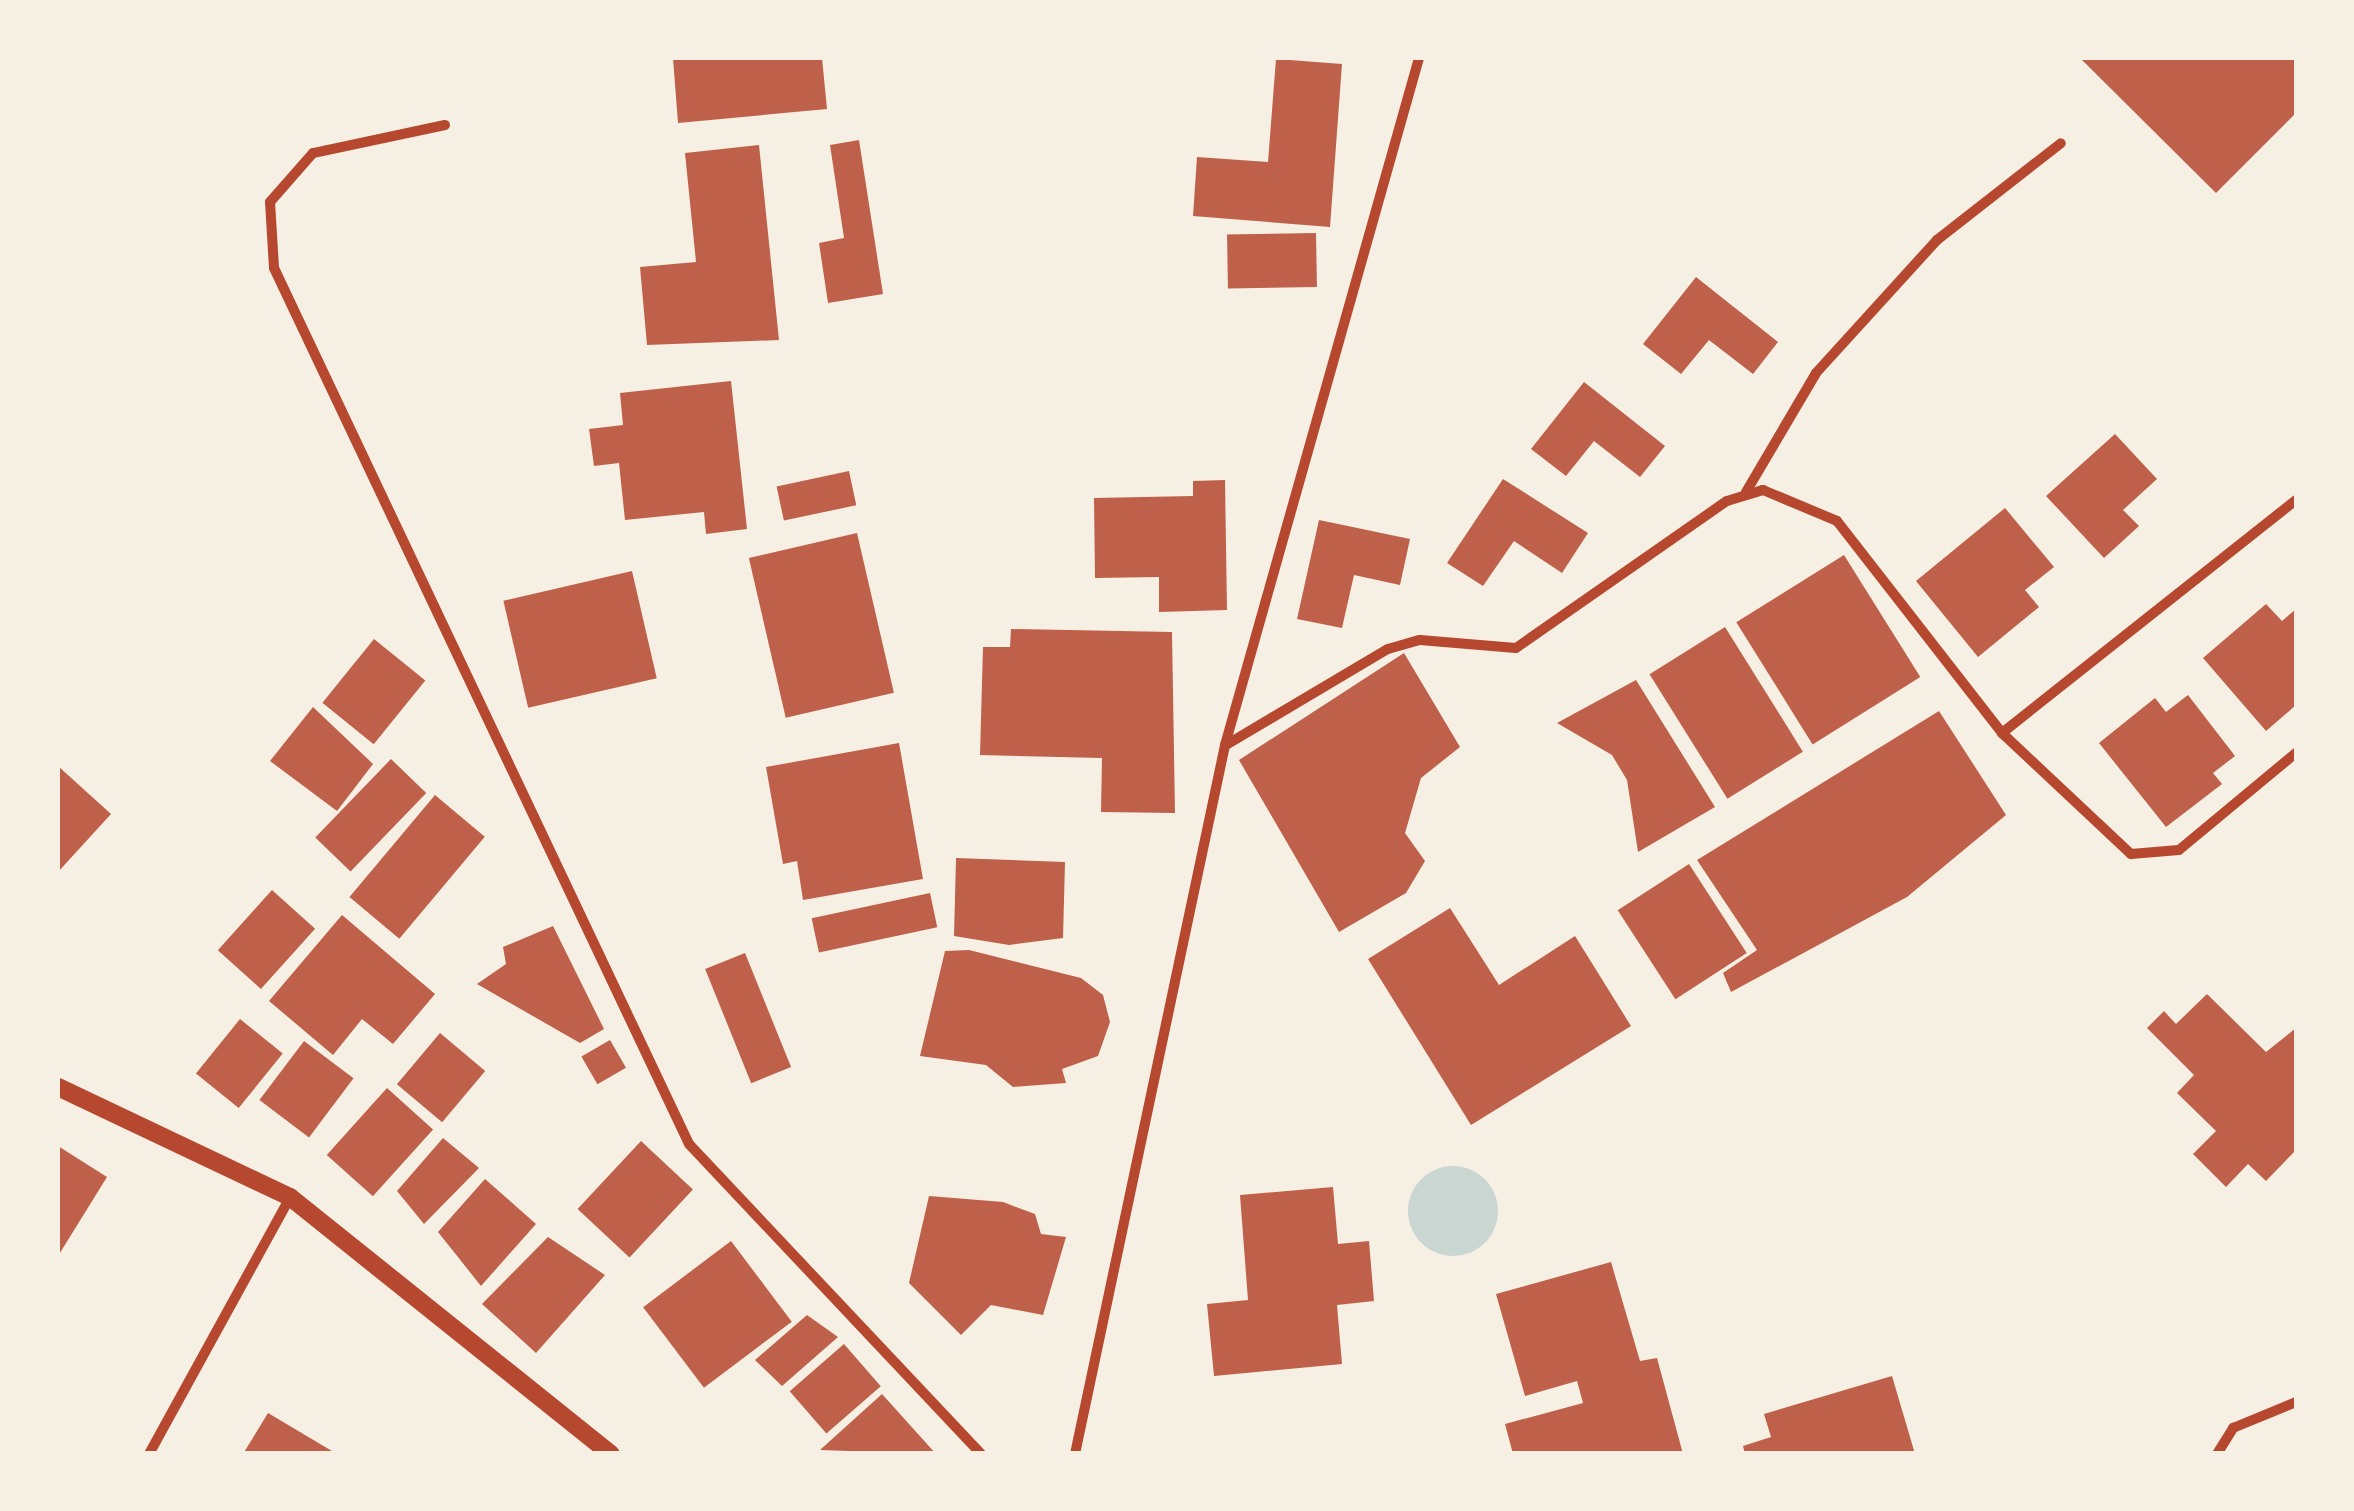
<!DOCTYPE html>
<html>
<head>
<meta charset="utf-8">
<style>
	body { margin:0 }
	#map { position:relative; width:2354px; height:1511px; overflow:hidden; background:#f6efe4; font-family:Inter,sans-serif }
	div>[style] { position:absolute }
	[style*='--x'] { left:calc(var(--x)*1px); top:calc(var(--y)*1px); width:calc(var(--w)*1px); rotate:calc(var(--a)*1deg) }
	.water>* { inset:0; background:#c9d6d2 }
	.round { border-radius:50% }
	.building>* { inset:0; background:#bf614a; transform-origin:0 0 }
	.minor>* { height:10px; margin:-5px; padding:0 5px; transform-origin:5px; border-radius:5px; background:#b5482f }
	.tertiary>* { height:18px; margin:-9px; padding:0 9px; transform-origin:9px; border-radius:9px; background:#b5482f }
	span { translate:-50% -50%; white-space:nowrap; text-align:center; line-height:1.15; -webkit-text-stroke:10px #f6efe4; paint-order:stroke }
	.frame { position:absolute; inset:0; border:60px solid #f6efe4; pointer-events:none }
</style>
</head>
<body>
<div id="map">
	<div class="water">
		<i class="round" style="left:1408px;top:1166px;width:90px;height:90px"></i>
	</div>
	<div class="building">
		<i style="clip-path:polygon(673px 58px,822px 58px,827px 109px,678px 123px)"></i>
		<i style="clip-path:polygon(2080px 58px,2296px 58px,2296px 113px,2216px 193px)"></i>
		<i style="clip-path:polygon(1276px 59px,1342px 64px,1330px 227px,1193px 216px,1197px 157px,1268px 162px)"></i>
		<i style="clip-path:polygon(859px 140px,883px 294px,828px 303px,819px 243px,844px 238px,830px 145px)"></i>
		<i style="clip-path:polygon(759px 145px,779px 340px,647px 345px,640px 267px,696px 262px,685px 153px)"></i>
		<i style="left:1316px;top:233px;width:54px;height:89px;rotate:89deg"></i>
		<i style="clip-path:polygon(1696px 277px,1778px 342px,1753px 374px,1709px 340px,1681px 374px,1643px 344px)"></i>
		<i style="clip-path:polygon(731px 381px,747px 529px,706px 534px,704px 512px,625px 520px,619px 463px,594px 466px,589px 429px,623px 425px,620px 393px)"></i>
		<i style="clip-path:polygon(1584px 382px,1665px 446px,1640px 477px,1594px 441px,1566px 476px,1531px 449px)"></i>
		<i style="clip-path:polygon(2115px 434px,2157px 479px,2123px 510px,2139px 526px,2104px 558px,2046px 496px)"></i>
		<i style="left:849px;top:471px;width:35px;height:74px;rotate:78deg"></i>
		<i style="clip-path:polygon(1503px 479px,1588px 533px,1562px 573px,1514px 541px,1483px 586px,1447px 563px)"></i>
		<i style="clip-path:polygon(1225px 480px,1227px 610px,1159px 612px,1159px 577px,1095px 578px,1094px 498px,1193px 496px,1193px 481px)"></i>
		<i style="clip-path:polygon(2005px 508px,2054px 567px,2025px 590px,2039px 607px,1978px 657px,1916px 581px)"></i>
		<i style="clip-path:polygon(1319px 520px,1410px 539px,1400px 585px,1354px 575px,1342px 628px,1297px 619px)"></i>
		<i style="left:857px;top:533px;width:164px;height:111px;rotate:77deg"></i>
		<i style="left:1844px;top:555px;width:144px;height:127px;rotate:58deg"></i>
		<i style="left:632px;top:571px;width:110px;height:132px;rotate:77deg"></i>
		<i style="clip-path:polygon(2266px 604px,2282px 621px,2296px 609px,2296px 705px,2266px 731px,2203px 658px)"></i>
		<i style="left:1725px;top:627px;width:147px;height:89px;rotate:58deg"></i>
		<i style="clip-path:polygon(1011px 629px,1172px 632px,1175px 813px,1101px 812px,1102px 758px,980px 755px,983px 647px,1010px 647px)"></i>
		<i style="left:374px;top:639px;width:66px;height:82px;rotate:39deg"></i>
		<i style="clip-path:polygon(1404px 653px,1460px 747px,1421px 778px,1405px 833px,1425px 861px,1406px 893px,1339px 932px,1239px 760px)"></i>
		<i style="clip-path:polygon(1636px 680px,1715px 807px,1638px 852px,1627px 780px,1612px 755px,1557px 723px)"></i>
		<i style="clip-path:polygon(2188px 695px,2235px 756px,2213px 773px,2222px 784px,2166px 827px,2099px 743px,2155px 698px,2166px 712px)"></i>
		<i style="clip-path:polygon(313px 707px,373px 764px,337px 811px,270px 761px)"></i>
		<i style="clip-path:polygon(1939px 711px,2006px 815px,1907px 897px,1731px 992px,1723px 973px,1757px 950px,1697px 860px)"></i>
		<i style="clip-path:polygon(899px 743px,923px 879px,803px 900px,797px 861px,783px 864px,766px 767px)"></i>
		<i style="left:391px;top:759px;width:49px;height:109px;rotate:44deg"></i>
		<i style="clip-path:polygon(58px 766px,111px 814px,58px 872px)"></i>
		<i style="left:435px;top:795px;width:65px;height:133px;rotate:40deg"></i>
		<i style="clip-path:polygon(956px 858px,1065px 862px,1063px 938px,1009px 945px,954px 936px)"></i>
		<i style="left:1689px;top:864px;width:106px;height:85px;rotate:57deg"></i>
		<i style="left:272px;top:890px;width:58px;height:81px;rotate:42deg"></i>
		<i style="left:930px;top:893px;width:35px;height:121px;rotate:78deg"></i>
		<i style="clip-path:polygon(1450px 908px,1499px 985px,1575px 936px,1631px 1026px,1471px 1125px,1368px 959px)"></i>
		<i style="clip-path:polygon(342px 915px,435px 994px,393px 1044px,362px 1019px,333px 1055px,269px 1001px)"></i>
		<i style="clip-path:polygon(553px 926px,604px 1029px,580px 1043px,477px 984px,506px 964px,503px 947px)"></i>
		<i style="clip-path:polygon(969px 950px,1081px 978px,1103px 995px,1110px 1022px,1098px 1056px,1062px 1069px,1066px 1083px,1013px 1087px,986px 1065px,920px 1056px,945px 951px)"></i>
		<i style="left:745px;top:953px;width:123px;height:43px;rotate:68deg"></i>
		<i style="clip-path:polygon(2207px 994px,2266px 1052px,2296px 1028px,2296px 1150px,2266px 1181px,2248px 1164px,2226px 1187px,2193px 1154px,2216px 1131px,2177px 1093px,2194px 1075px,2147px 1028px,2164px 1011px,2176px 1024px)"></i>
		<i style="left:240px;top:1019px;width:55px;height:70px;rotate:39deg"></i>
		<i style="left:440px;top:1033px;width:59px;height:67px;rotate:40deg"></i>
		<i style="left:610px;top:1040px;width:32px;height:33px;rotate:60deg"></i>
		<i style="left:304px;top:1041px;width:62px;height:74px;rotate:37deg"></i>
		<i style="left:387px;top:1088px;width:62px;height:90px;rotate:42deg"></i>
		<i style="clip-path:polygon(443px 1138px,479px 1168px,424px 1224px,397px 1191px)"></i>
		<i style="left:641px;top:1141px;width:71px;height:93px;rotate:43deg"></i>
		<i style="clip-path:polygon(58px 1146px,107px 1177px,58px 1256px)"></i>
		<i style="clip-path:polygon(485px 1179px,536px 1224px,481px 1286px,438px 1232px)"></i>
		<i style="clip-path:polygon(1333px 1187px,1338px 1244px,1369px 1241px,1374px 1301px,1337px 1305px,1342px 1364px,1214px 1376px,1207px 1304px,1248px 1300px,1240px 1195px)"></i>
		<i style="clip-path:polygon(929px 1196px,1003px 1202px,1035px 1214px,1041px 1234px,1066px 1237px,1043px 1315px,991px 1305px,961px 1335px,909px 1283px)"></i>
		<i style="clip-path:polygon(548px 1237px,605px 1275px,536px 1353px,482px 1304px)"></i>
		<i style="left:731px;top:1241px;width:101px;height:110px;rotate:53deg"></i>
		<i style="clip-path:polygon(1611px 1262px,1640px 1361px,1657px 1358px,1683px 1454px,1513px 1454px,1505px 1424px,1583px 1403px,1577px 1381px,1525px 1396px,1496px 1294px)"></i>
		<i style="clip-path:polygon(807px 1315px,838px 1337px,782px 1386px,755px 1360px)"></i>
		<i style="left:844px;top:1344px;width:56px;height:72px;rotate:49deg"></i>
		<i style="clip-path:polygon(1892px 1376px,1915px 1454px,1745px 1454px,1743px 1446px,1771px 1437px,1764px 1414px)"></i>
		<i style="clip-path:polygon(882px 1394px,936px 1454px,820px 1450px)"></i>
		<i style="clip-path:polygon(268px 1413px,337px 1454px,243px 1454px)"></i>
	</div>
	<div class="minor">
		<i style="--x:445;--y:125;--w:135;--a:168"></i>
		<i style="--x:313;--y:153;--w:65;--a:131.3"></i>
		<i style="--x:270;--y:202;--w:66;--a:86.5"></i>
		<i style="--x:274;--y:268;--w:969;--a:64.65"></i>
		<i style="--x:689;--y:1144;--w:426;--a:46.7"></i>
		<i style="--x:1746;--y:492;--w:138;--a:-59.5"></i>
		<i style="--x:1816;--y:373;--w:180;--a:-47.7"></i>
		<i style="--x:1937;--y:240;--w:157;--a:-38"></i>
		<i style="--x:2002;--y:733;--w:375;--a:-38.4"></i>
		<i style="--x:1226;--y:745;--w:188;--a:-30.7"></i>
		<i style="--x:1388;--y:649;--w:33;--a:-16"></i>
		<i style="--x:1420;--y:640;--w:96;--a:4.8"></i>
		<i style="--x:1516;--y:648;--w:257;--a:-34.9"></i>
		<i style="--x:1727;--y:501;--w:38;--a:-17"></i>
		<i style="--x:1763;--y:490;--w:80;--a:22.7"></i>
		<i style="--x:1837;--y:521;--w:269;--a:52.1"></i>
		<i style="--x:2002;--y:733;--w:177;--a:43.2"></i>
		<i style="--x:2131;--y:854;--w:48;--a:-4.8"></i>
		<i style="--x:2179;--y:850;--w:152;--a:-39.7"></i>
		<i style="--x:149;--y:1454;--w:293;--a:-61.2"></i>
		<i style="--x:1075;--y:1454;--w:725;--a:-78.05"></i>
		<i style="--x:1225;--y:745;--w:714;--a:-74.23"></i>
		<i style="--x:2217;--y:1454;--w:31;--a:-58"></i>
		<i style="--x:2233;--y:1428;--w:68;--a:-22.4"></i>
	</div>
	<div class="tertiary">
		<i style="--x:58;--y:1087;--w:257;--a:25.4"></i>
		<i style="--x:290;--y:1197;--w:411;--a:38.7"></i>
	</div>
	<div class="frame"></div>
</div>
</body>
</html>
